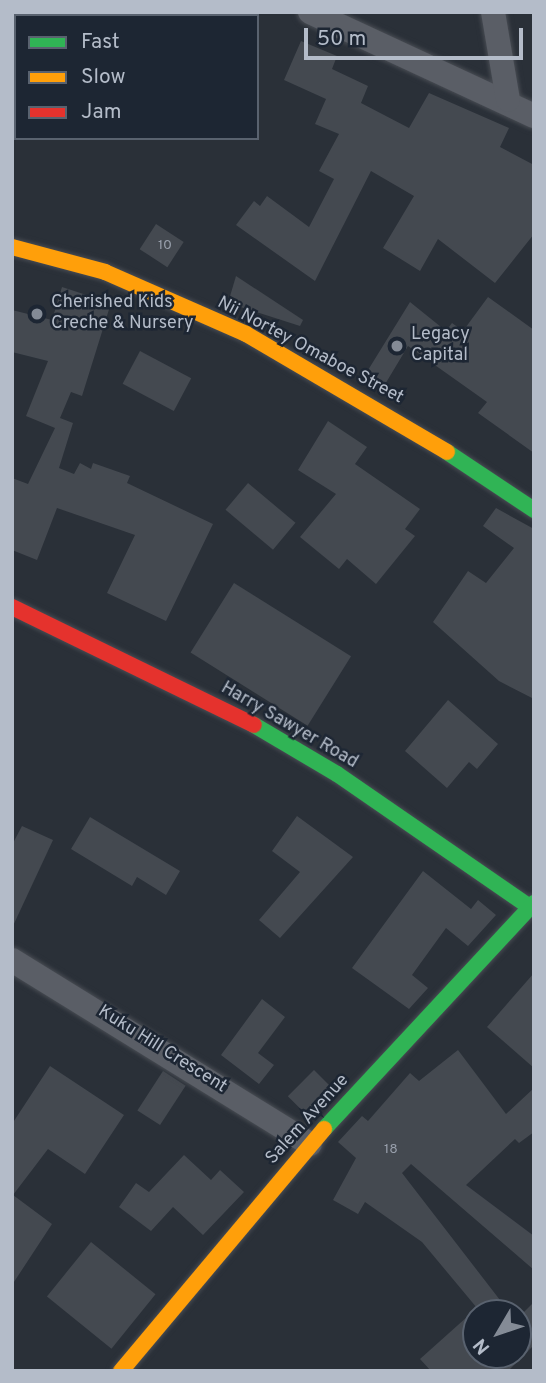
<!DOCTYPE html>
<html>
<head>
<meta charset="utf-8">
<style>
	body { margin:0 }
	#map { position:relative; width:546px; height:1383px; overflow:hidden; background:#2a3038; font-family:Overpass,sans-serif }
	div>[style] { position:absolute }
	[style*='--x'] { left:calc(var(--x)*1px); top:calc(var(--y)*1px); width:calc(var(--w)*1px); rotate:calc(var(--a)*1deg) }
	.building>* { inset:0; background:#444950; transform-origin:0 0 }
	.roads { filter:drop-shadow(0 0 2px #484c53) drop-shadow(0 0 2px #484c53) }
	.street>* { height:24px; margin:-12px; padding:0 12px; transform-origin:12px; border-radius:12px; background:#5a5e66 }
	.fast>* { height:16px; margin:-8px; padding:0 8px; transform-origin:8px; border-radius:8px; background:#30b455 }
	.slow>* { height:16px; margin:-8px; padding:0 8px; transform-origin:8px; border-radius:8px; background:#ff9f0a }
	.jam>* { height:16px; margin:-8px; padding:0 8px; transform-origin:8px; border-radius:8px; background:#e5322d }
	.dots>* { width:19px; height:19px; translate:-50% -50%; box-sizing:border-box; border:4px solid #1d2633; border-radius:50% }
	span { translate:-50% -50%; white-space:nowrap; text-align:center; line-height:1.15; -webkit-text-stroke:5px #1d2633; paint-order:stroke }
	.number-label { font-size:14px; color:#989fab }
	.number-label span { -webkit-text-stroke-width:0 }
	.poi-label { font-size:18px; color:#b4bcc9 }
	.left { translate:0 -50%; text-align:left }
	.street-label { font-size:18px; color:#b4bcc9 }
	.frame { position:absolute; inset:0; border:14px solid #b4bcc9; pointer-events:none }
	.legend { position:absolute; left:14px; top:14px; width:245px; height:126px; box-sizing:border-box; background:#1d2633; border:2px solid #59626f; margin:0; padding:9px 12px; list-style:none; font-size:21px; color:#b4bcc9 }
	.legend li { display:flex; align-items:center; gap:14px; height:35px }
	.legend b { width:35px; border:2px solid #59626f }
	.north { position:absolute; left:462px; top:1299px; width:70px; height:70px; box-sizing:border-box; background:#1d2633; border:2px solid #59626f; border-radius:50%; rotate:231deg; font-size:19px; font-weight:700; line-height:28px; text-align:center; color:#b4bcc9 }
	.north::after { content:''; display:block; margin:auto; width:24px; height:32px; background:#848b96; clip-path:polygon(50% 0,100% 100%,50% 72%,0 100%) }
	.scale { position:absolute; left:304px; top:28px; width:219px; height:32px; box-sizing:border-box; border:4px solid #b4bcc9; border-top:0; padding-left:9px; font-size:21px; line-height:24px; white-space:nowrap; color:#b4bcc9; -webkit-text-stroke:5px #1d2633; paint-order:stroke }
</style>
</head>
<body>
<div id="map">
	<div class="building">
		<i style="clip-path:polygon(301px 41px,337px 56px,332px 69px,368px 86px,361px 103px,409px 128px,429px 93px,509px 128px,500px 147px,534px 165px,534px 234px,495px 283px,438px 239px,420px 271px,383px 248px,414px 196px,371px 171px,315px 281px,236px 225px,254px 201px,260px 206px,267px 196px,309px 227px,334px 179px,319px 171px,339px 134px,315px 124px,326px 99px,284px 80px)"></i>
		<i style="left:156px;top:224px;width:33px;height:30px;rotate:33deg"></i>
		<i style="clip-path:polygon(236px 276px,303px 320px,300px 326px,228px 303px)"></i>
		<i style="clip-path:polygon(62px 287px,111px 303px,82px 396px,71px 392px,60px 418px,73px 423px,59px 468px,74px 474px,80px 463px,91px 469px,93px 463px,130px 476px,127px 483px,213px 524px,166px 621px,107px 593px,135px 535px,57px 508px,37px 560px,12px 550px,12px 478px,28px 484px,55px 428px,26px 416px,48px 361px,12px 352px,12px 310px,52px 320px)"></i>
		<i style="clip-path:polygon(488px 297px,534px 330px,534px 453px,478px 413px,487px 402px,408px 346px,384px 386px,365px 375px,410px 302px,446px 331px,452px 323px,463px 331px)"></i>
		<i style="left:140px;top:351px;width:58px;height:37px;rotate:28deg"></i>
		<i style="clip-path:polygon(328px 421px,367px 447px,355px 464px,420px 509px,405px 529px,415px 536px,376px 584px,347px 559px,339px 569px,300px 537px,336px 494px,298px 470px)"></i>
		<i style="left:248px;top:483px;width:62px;height:35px;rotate:40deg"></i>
		<i style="clip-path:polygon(496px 508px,534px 529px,534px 699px,499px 681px,433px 622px,468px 571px,486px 583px,514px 548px,483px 526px)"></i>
		<i style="left:234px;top:583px;width:138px;height:82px;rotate:32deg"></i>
		<i style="clip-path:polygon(448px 700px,498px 744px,477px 769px,469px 762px,447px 788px,405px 751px)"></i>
		<i style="clip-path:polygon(297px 816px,353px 857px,280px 938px,259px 920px,300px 872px,272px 851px)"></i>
		<i style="clip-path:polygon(90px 817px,180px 871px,166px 895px,137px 877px,132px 886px,71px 849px)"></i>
		<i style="clip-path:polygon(22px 826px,53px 840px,12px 928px,12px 845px)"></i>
		<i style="clip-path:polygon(423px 871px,471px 909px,478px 900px,496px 915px,468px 946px,446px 928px,412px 975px,428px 988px,409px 1009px,352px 968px)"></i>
		<i style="clip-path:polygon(534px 973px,534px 1068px,487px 1027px)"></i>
		<i style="clip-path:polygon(262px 999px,285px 1017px,258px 1053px,274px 1065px,259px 1084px,221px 1055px)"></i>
		<i style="clip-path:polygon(458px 1050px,506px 1114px,534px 1088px,534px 1132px,519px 1143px,515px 1139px,466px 1185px,534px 1236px,534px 1270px,411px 1164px,402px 1173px,510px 1313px,476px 1313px,476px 1355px,518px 1355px,518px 1318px,534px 1302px,534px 1345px,508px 1371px,431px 1371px,420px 1359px,477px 1308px,422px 1242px,365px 1202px,358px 1214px,333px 1200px,356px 1158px,338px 1142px,362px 1116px,368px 1121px,410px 1073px,419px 1081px)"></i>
		<i style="clip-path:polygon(50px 1066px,124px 1115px,85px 1174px,48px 1149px,13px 1195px,52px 1224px,12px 1285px,12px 1124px)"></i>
		<i style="left:314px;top:1070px;width:28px;height:37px;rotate:45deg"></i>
		<i style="left:163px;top:1071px;width:27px;height:47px;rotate:33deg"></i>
		<i style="clip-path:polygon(184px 1155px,211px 1180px,220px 1170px,244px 1192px,203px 1235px,173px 1207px,151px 1231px,119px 1207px,136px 1183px,149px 1192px)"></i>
		<i style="left:91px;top:1242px;width:83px;height:70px;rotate:39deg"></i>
	</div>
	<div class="roads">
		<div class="street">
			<i style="--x:310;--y:12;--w:247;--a:24.9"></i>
			<i style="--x:493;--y:12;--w:89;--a:80.3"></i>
			<i style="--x:12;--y:960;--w:350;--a:31.7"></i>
		</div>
		<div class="fast">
			<i style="--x:447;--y:452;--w:105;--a:33.7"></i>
			<i style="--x:254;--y:725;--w:96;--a:30.6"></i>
			<i style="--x:337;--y:774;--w:234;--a:34.6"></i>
			<i style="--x:324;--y:1129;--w:309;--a:-47.1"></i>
		</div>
		<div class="slow">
			<i style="--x:12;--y:247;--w:96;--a:15"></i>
			<i style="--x:105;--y:272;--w:154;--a:23.7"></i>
			<i style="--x:246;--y:334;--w:233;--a:30.4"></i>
			<i style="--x:121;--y:1371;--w:316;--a:-50"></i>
		</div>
		<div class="jam">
			<i style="--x:12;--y:607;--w:269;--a:26"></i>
		</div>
	</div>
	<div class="dots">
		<i style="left:37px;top:314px;background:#848b96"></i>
		<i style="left:397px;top:346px;background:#848b96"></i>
	</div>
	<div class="number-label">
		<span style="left:165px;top:246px">10</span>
		<span style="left:391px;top:1150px">18</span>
	</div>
	<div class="poi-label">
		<span class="left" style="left:51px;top:314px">Cherished Kids<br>Creche &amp; Nursery</span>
		<span class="left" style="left:411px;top:346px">Legacy<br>Capital</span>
	</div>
	<div class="street-label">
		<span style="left:310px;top:351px;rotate:28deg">Nii Nortey Omaboe Street</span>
		<span style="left:289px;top:726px;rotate:30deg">Harry Sawyer Road</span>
		<span style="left:162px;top:1050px;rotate:32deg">Kuku Hill Crescent</span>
		<span style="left:308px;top:1120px;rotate:-48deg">Salem Avenue</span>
	</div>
	<div class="frame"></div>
	<ul class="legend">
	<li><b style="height:9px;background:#30b455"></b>Fast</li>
	<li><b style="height:9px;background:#ff9f0a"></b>Slow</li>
	<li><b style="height:9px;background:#e5322d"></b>Jam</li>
	</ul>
	<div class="north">N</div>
	<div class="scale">50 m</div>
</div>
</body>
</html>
